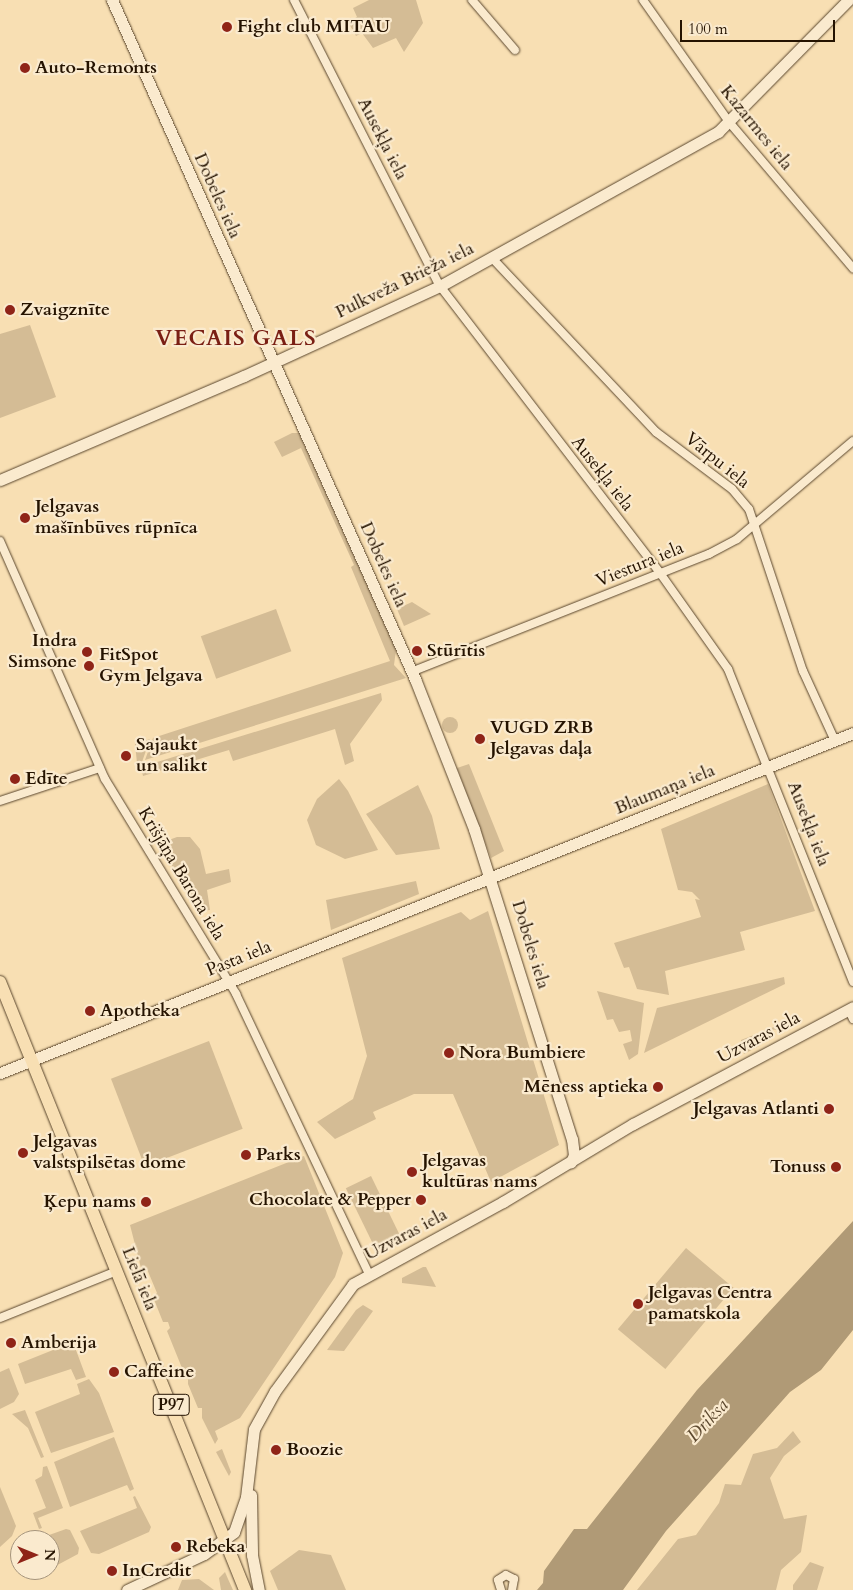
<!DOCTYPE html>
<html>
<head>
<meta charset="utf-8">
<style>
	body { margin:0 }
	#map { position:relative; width:853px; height:1590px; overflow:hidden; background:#f8dfb3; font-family:Cardo,serif }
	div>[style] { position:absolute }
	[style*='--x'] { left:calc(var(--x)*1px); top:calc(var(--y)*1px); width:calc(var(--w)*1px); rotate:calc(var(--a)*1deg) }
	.green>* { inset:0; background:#d4bc95; transform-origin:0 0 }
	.round { border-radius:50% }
	.water>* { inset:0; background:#b09a76 }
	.roads { filter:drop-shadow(0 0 1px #5a462d) drop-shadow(0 0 1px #5a462d) }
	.street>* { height:8px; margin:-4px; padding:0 4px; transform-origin:4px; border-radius:4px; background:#faeace }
	.secondary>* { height:11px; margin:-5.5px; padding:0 5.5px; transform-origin:5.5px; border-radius:5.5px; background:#faeace }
	.primary>* { height:12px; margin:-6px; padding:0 6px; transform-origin:6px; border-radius:6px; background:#f8dfb3 }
	.dots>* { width:14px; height:14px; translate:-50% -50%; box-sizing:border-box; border:2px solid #faeace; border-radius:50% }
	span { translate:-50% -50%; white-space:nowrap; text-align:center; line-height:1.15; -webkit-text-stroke:4.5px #faeace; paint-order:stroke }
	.shield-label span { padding:1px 4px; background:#faeace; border:1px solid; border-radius:4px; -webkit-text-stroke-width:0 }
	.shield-label { font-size:16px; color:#251300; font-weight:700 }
	.poi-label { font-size:18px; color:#251300; font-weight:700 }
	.left { translate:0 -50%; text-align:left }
	.right { translate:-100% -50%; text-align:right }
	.street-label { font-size:18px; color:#251300 }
	.water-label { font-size:19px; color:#5d492f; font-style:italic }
	.district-label { font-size:22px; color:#7a1f14; font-weight:700; letter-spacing:1px }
	.north { position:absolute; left:10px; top:1530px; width:50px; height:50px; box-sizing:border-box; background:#faeace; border:1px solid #a5947c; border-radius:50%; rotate:90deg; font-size:14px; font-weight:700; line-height:20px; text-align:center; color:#251300 }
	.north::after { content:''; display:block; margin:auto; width:18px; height:22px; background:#8f2418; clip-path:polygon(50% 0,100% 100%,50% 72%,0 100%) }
	.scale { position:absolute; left:680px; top:20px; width:155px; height:22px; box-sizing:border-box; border:2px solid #251300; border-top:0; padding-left:6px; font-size:15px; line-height:18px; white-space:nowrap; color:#251300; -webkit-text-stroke:4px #faeace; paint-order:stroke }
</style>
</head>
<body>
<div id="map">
	<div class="green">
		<i style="clip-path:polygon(369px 0,416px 0,423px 23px,404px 52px,396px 38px,373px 48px,362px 33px,356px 36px,348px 22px,357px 17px,353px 8px)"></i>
		<i style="clip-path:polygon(30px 325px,56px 397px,0 418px,0 334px)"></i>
		<i style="clip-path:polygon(292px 433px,299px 433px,396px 650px,394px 665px,406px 678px,145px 760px,153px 738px,390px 661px,351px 567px,354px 565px,301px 448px,282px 457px,274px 442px)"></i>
		<i style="clip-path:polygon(412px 602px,431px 614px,404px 626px,397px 609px)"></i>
		<i style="left:276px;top:609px;width:45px;height:80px;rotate:70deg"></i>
		<i style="clip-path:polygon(381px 693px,382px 700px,350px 744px,354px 761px,345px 765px,335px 729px,233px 761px,229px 750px,143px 776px,141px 767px)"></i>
		<i class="round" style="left:442px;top:717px;width:16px;height:16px"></i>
		<i style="clip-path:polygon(150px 739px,142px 762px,137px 763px,135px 744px)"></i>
		<i style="clip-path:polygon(469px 764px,504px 851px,491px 858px,457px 768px)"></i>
		<i style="clip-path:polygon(339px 779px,348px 791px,378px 850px,345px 859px,316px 845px,307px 820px,317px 799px)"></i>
		<i style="clip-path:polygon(768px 784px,815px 911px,740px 932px,745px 950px,665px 971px,669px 995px,637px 989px,629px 967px,624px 968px,614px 943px,701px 917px,695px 899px,700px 900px,692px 892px,678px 890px,661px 829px)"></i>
		<i style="clip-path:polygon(418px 785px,432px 816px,440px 849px,396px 855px,366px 814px)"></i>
		<i style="clip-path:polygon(177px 837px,190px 837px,200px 849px,206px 874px,229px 869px,231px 882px,207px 890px,210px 910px,201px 911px,158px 844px)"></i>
		<i style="clip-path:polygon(416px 881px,419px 894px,331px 930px,326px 900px)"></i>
		<i style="clip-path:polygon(488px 911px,559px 1145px,491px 1182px,453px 1094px,414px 1094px,373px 1112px,376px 1119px,335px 1139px,317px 1122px,353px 1099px,367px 1056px,342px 958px,461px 912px,470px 920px)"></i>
		<i style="clip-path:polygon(784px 977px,785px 984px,644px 1053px,657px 1008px)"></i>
		<i style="clip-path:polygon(597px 991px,644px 1003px,638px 1054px,629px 1060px,623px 1044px,632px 1041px,630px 1030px,619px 1032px,613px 1019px,607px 1020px)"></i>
		<i style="clip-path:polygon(789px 1021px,791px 1028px,771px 1030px,759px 1046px,744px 1054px,741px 1040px)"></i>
		<i style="left:209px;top:1041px;width:94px;height:105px;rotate:69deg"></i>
		<i style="clip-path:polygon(304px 1156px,343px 1253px,335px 1277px,240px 1418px,215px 1431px,218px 1439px,215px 1444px,202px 1418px,202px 1408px,198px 1408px,188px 1384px,188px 1374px,184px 1373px,167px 1331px,170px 1328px,168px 1322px,163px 1322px,153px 1297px,157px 1293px,147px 1269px,141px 1268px,130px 1225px)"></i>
		<i style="left:371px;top:1176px;width:70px;height:28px;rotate:64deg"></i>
		<i style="left:686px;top:1248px;width:62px;height:106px;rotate:40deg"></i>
		<i style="clip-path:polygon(423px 1267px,426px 1267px,436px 1287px,402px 1283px,402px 1278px)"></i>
		<i style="clip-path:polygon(363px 1305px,373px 1311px,344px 1351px,327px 1350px,356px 1310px)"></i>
		<i style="clip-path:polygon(73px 1342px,86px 1377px,76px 1380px,71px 1369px,25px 1384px,18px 1364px)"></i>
		<i style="clip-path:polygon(9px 1368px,19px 1394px,14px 1402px,0 1409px,0 1372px)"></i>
		<i style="clip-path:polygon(89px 1379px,99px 1393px,114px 1432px,51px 1453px,35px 1412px,80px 1394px,77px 1384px)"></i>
		<i style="clip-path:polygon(25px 1410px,44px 1457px,41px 1458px,28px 1428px,12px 1414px)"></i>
		<i style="clip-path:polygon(793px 1431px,801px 1442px,784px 1456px,770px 1478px,784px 1519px,807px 1515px,801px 1552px,781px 1570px,776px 1590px,637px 1590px,678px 1539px,696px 1535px,719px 1503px,725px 1484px,741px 1485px,753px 1454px,777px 1448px)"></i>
		<i style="clip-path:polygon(114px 1437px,134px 1489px,130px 1491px,127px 1485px,70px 1507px,54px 1462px)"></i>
		<i style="clip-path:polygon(222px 1449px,231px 1472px,229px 1476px,216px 1452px)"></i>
		<i style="clip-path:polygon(47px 1466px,63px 1508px,38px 1518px,42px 1528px,39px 1529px,33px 1513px,46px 1508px,35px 1480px,42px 1476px,43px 1467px)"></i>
		<i style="clip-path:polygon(0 1487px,16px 1526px,12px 1536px,0 1547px)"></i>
		<i style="clip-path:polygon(135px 1496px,151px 1527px,149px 1532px,99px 1554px,91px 1553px,80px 1531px,137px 1508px,133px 1497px)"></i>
		<i style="clip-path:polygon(66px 1529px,70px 1530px,79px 1548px,78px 1554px,50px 1569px,50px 1540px,35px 1540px)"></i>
		<i style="clip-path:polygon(20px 1546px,20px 1570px,48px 1570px,30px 1578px,20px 1574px,12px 1554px)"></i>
		<i style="clip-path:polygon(299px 1550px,331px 1555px,346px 1590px,278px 1590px,270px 1571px)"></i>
		<i style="clip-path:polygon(810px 1562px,824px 1567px,817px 1590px,793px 1590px,793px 1585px)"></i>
		<i style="clip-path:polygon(225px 1572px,228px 1579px,233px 1590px,221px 1590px,219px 1578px)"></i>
		<i style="clip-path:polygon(199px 1579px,214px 1590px,178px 1590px,182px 1580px)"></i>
	</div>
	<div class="water">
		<i style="clip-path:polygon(853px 1221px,853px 1330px,821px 1370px,790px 1392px,666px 1531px,623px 1590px,537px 1590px,543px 1583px,544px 1571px,574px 1529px,587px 1529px,697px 1390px)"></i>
	</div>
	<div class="roads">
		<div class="street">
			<i style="--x:294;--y:0;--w:321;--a:63"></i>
			<i style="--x:440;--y:286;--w:362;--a:52.5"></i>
			<i style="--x:660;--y:573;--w:118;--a:54.7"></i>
			<i style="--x:728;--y:669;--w:337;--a:68.2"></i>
			<i style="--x:472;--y:0;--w:66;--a:49.3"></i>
			<i style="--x:643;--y:0;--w:149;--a:54.8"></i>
			<i style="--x:729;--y:122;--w:192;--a:49.7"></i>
			<i style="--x:493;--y:259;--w:238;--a:46.7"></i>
			<i style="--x:656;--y:432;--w:95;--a:36.9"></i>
			<i style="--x:732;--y:489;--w:26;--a:50"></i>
			<i style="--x:749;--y:509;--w:171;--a:71.6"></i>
			<i style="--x:803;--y:671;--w:77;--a:65.4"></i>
			<i style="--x:0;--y:541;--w:260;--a:66.2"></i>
			<i style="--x:105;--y:779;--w:252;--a:58.6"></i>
			<i style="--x:236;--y:994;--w:310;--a:64.6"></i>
			<i style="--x:411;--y:672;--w:321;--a:-21.6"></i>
			<i style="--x:709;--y:554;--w:32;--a:-28"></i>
			<i style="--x:737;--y:539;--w:152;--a:-40.2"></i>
			<i style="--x:0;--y:801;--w:105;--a:-18.3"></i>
			<i style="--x:849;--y:1010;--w:10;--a:66"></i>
			<i style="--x:0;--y:1318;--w:126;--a:-21.9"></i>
			<i style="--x:501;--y:1590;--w:10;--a:-107"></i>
			<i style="--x:498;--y:1580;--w:9;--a:-32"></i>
			<i style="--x:506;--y:1575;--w:9;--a:27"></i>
			<i style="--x:514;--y:1579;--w:11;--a:100"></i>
		</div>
		<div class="secondary">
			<i style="--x:112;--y:0;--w:744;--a:65.95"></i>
			<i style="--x:415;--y:679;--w:161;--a:68.5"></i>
			<i style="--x:474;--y:829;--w:325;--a:72.5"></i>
			<i style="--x:572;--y:1139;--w:16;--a:83"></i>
			<i style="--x:574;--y:1155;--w:8;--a:113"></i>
			<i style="--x:0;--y:480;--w:265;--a:-23.1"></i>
			<i style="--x:244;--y:376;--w:216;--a:-24.7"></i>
			<i style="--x:440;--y:286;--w:318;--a:-29"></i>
			<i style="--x:718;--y:132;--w:185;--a:-45.4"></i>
			<i style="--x:0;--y:1073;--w:918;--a:-21.73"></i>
			<i style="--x:251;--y:1495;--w:60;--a:89"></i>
			<i style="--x:252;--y:1555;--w:36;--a:79"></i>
			<i style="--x:127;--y:1590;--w:85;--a:-25.1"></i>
			<i style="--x:204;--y:1554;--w:37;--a:-36"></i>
			<i style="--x:234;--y:1532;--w:37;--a:-71"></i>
			<i style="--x:246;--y:1497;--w:68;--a:-83.3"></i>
			<i style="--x:254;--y:1429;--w:43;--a:-61.1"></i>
			<i style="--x:275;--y:1391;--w:132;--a:-53.9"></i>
			<i style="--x:353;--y:1284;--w:171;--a:-28.7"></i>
			<i style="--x:503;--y:1202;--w:152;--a:-31"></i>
			<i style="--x:633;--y:1124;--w:249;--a:-28"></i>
		</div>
		<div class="primary">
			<i style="--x:0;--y:982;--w:656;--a:68.05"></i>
		</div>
	</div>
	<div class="dots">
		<i style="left:227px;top:27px;background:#8f2418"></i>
		<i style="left:25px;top:68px;background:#8f2418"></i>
		<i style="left:10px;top:310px;background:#8f2418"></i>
		<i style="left:25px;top:518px;background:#8f2418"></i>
		<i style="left:417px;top:651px;background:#8f2418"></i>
		<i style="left:87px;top:652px;background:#8f2418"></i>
		<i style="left:89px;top:666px;background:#8f2418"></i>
		<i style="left:480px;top:739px;background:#8f2418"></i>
		<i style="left:126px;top:756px;background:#8f2418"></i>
		<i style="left:15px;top:779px;background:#8f2418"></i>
		<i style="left:90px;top:1011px;background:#8f2418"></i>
		<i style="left:449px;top:1053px;background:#8f2418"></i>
		<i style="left:658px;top:1087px;background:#8f2418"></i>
		<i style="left:829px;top:1109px;background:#8f2418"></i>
		<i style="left:23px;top:1153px;background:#8f2418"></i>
		<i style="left:246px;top:1155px;background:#8f2418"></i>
		<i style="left:836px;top:1167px;background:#8f2418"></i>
		<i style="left:412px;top:1172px;background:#8f2418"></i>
		<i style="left:421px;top:1200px;background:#8f2418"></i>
		<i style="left:146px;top:1202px;background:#8f2418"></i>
		<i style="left:638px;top:1304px;background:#8f2418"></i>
		<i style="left:11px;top:1343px;background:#8f2418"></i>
		<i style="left:114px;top:1372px;background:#8f2418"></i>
		<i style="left:276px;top:1450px;background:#8f2418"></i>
		<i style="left:176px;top:1547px;background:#8f2418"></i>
		<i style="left:112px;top:1571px;background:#8f2418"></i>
	</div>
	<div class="shield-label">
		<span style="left:171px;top:1405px">P97</span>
	</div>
	<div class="poi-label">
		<span class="left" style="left:237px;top:27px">Fight club MITAU</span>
		<span class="left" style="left:35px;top:68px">Auto-Remonts</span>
		<span class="left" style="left:20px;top:310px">Zvaigznīte</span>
		<span class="left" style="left:35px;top:518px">Jelgavas<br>mašīnbūves rūpnīca</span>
		<span class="right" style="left:77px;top:652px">Indra<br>Simsone</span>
		<span class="left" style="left:427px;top:651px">Stūrītis</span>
		<span class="left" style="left:99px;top:666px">FitSpot<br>Gym Jelgava</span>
		<span class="left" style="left:490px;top:739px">VUGD ZRB<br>Jelgavas daļa</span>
		<span class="left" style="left:136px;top:756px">Sajaukt<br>un salikt</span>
		<span class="left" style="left:25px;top:779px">Edīte</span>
		<span class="left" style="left:100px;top:1011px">Apotheka</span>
		<span class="left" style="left:459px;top:1053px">Nora Bumbiere</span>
		<span class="right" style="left:648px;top:1087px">Mēness aptieka</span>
		<span class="right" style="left:819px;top:1109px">Jelgavas Atlanti</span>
		<span class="left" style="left:33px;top:1153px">Jelgavas<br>valstspilsētas dome</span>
		<span class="left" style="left:256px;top:1155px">Parks</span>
		<span class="left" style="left:422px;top:1172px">Jelgavas<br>kultūras nams</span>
		<span class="right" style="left:826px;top:1167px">Tonuss</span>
		<span class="right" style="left:411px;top:1200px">Chocolate &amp; Pepper</span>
		<span class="right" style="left:136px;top:1202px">Ķepu nams</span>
		<span class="left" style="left:648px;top:1304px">Jelgavas Centra<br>pamatskola</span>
		<span class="left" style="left:21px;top:1343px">Amberija</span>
		<span class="left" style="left:124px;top:1372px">Caffeine</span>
		<span class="left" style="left:286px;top:1450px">Boozie</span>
		<span class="left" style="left:186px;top:1547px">Rebeka</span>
		<span class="left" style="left:122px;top:1571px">InCredit</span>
	</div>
	<div class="street-label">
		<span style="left:756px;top:128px;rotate:51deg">Kazarmes iela</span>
		<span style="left:382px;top:139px;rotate:63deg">Ausekļa iela</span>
		<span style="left:217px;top:196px;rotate:66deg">Dobeles iela</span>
		<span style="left:405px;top:281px;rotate:-26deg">Pulkveža Brieža iela</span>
		<span style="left:717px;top:461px;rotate:39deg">Vārpu iela</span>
		<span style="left:602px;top:474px;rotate:52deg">Ausekļa iela</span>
		<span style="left:383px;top:565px;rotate:66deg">Dobeles iela</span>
		<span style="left:640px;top:565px;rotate:-22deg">Viestura iela</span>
		<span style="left:665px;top:790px;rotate:-22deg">Blaumaņa iela</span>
		<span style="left:808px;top:824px;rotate:69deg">Ausekļa iela</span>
		<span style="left:181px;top:874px;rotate:59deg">Krišjāņa Barona iela</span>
		<span style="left:530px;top:945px;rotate:73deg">Dobeles iela</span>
		<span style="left:239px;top:959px;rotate:-22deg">Pasta iela</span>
		<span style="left:759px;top:1038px;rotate:-28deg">Uzvaras iela</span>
		<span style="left:406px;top:1235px;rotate:-28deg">Uzvaras iela</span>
		<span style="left:139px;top:1279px;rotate:68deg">Lielā iela</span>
	</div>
	<div class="water-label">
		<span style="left:708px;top:1421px;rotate:-47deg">Driksa</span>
	</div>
	<div class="district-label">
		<span style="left:236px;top:339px">VECAIS GALS</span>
	</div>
	<div class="north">N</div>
	<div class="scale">100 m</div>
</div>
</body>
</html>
